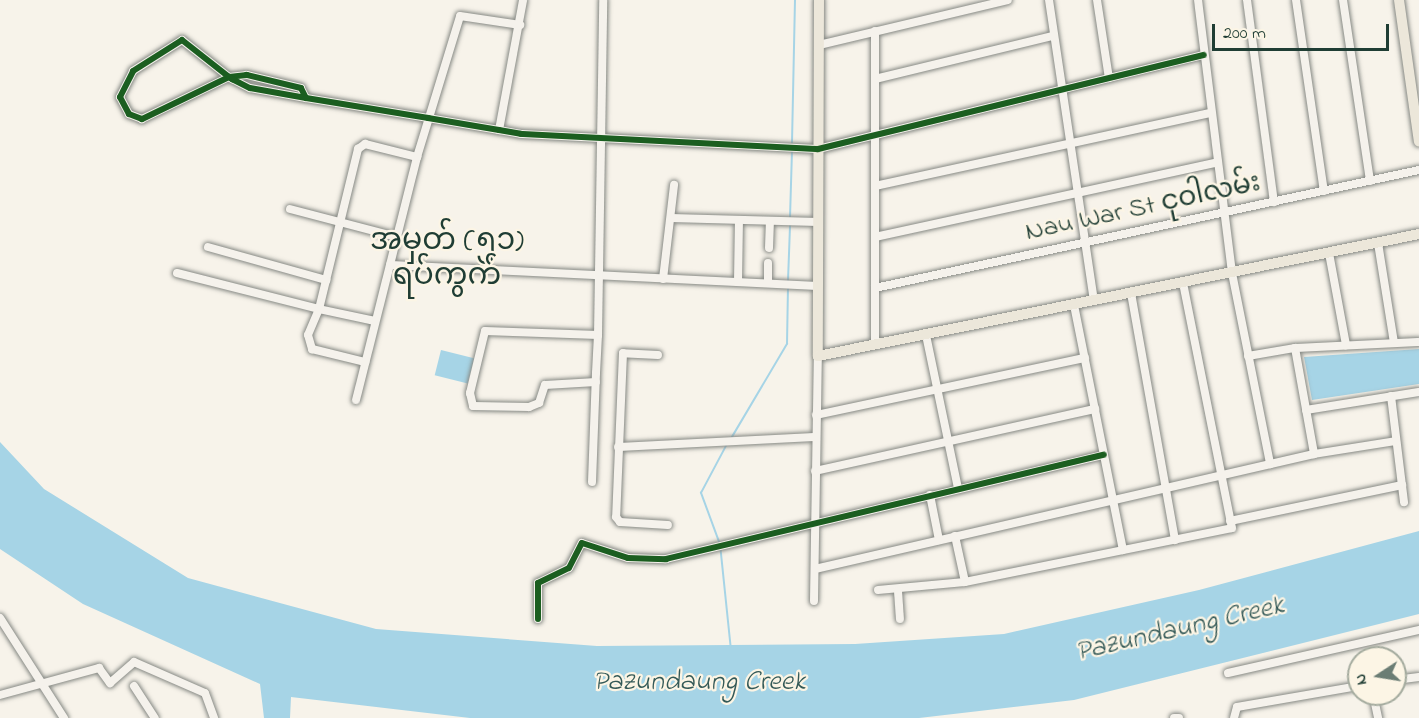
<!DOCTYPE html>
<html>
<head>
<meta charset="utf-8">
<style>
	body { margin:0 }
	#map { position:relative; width:1419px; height:718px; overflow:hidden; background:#f7f3ea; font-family:"Indie Flower","Noto Sans Myanmar",sans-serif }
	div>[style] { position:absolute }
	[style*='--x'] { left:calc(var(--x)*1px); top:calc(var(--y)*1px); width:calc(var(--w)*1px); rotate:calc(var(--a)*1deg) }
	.water>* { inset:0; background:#a6d4e6; transform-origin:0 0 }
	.stream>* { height:1.5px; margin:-0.75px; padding:0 0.75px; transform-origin:0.75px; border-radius:0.75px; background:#a6d4e6 }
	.roads { filter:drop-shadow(0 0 2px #868984) drop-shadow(0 0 2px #868984) }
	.minor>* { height:8px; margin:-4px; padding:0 4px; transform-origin:4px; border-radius:4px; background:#f5f2ec }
	.major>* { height:10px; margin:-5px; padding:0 5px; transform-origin:5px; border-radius:5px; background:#ece7da }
	.cycleway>* { height:6px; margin:-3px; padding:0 3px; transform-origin:3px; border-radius:3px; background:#1b5e20 }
	span { translate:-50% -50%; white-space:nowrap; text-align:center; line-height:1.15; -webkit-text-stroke:4.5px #fcf5e5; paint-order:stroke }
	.street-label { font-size:27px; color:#1f3d34 }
	.water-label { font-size:28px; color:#335957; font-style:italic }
	.quarter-label { font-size:30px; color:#1f3d34 }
	.north { position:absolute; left:1347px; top:646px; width:60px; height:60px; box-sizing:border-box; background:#fcf5e5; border:2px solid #a4ab9e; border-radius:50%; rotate:258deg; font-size:16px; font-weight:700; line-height:24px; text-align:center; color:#1f3d34 }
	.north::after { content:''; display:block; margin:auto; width:21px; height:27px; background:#6b7d74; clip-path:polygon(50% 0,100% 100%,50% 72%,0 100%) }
	.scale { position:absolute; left:1212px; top:24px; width:177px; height:27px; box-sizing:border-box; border:3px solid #1f3d34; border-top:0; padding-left:8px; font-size:18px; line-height:21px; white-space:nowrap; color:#1f3d34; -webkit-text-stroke:4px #fcf5e5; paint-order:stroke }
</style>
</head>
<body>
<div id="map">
	<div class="water">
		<i style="clip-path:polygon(1419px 349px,1419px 384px,1312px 400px,1304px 357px)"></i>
		<i style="left:441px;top:350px;width:34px;height:26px;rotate:14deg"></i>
		<i style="clip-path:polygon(0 442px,44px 489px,188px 578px,376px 629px,597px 646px,855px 644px,1004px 634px,1199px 590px,1419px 531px,1419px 614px,1074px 700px,919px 718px,470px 718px,291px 697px,290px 718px,264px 718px,260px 684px,83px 604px,0 549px)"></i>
	</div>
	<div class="stream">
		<i style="--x:792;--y:143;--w:143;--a:-88.8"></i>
		<i style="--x:790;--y:218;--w:67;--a:-88.3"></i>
		<i style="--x:788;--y:281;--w:55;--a:-87.9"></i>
		<i style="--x:732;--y:437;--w:108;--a:-59.4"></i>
		<i style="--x:787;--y:344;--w:55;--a:-89"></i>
		<i style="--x:719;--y:542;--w:52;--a:-110.2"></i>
		<i style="--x:701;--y:493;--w:53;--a:-62"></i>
		<i style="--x:721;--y:549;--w:98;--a:84.1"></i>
	</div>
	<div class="roads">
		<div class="minor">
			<i style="--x:1049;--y:0;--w:304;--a:81.5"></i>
			<i style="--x:1097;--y:0;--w:79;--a:81.3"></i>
			<i style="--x:1198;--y:0;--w:275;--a:82.9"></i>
			<i style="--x:1232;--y:273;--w:195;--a:78.7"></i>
			<i style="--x:1247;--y:0;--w:204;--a:82.4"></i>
			<i style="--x:1296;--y:0;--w:193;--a:81.7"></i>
			<i style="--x:1343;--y:0;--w:183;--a:81.5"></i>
			<i style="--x:819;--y:45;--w:194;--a:-13.4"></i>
			<i style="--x:875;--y:79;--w:183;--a:-13.6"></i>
			<i style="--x:306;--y:98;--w:11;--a:-117"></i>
			<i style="--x:301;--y:88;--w:56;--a:-166.5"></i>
			<i style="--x:247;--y:75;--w:18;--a:174"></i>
			<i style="--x:229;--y:77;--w:97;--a:154.2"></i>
			<i style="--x:142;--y:119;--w:14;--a:-159"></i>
			<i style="--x:129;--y:114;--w:19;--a:-118"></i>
			<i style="--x:120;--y:97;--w:29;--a:-63"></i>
			<i style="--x:133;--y:71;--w:58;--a:-32.3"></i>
			<i style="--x:182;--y:40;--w:60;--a:38.2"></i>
			<i style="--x:229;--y:77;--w:4;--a:34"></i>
			<i style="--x:232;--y:79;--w:20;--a:27"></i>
			<i style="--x:250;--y:88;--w:57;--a:10.1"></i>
			<i style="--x:306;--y:98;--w:124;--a:9.3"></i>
			<i style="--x:428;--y:118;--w:72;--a:9.6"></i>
			<i style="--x:499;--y:130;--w:22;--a:10"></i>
			<i style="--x:521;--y:134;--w:297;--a:2.9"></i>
			<i style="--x:818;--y:149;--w:397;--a:-13.7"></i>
			<i style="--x:499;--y:130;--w:132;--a:-79.5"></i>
			<i style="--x:875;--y:186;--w:344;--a:-12.3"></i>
			<i style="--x:290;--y:209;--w:111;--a:14.7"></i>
			<i style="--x:671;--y:218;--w:147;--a:1.6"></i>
			<i style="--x:875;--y:237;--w:351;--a:-12.3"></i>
			<i style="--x:1378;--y:243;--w:101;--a:80.9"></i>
			<i style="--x:208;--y:247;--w:123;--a:15.6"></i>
			<i style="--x:769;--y:248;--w:27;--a:-88"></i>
			<i style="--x:1329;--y:253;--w:94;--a:79.5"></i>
			<i style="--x:390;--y:265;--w:429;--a:2.8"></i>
			<i style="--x:177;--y:273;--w:146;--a:14.2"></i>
			<i style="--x:319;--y:309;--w:28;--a:113"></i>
			<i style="--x:308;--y:335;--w:15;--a:74"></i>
			<i style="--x:312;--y:349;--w:55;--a:13.8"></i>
			<i style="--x:663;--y:279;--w:95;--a:-83.3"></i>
			<i style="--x:738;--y:282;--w:62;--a:-89.1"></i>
			<i style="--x:768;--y:283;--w:20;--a:-90"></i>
			<i style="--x:875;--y:288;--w:557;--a:-12.24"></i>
			<i style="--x:1131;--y:293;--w:251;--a:79.9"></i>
			<i style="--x:1074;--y:305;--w:250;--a:78.7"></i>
			<i style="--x:375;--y:321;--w:57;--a:-167.9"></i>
			<i style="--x:319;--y:309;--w:165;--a:-76.3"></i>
			<i style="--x:358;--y:149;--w:9;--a:-36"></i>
			<i style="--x:365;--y:144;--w:54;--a:14"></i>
			<i style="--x:598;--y:335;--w:335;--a:-89.1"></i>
			<i style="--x:926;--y:335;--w:156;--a:78.2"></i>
			<i style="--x:875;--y:345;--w:314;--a:-90"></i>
			<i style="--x:1295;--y:348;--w:108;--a:79.8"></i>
			<i style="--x:658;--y:355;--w:35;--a:-177"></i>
			<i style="--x:623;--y:353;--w:164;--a:92.4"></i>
			<i style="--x:616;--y:517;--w:6;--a:51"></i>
			<i style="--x:620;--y:522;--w:48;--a:3.6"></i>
			<i style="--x:1248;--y:356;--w:48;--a:-9.7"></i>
			<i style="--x:1295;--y:348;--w:124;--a:-2.8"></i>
			<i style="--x:1391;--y:396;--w:107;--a:83"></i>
			<i style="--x:356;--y:400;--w:251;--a:-75.9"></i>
			<i style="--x:417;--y:157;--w:147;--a:-73"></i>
			<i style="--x:460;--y:16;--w:61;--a:8.5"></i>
			<i style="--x:1306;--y:410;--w:114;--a:-9.1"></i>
			<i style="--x:816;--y:415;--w:275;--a:-12"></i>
			<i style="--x:618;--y:447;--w:197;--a:-2.9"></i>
			<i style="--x:815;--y:471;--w:287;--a:-12.5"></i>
			<i style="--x:592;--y:482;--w:109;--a:-87.9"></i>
			<i style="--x:596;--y:373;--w:38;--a:-87"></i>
			<i style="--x:598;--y:335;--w:113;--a:-178"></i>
			<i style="--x:485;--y:331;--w:64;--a:103.6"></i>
			<i style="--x:470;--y:393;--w:13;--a:77"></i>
			<i style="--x:473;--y:406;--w:56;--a:1"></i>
			<i style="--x:529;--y:407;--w:11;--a:-22"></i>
			<i style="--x:539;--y:403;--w:19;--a:-72"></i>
			<i style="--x:545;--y:385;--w:51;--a:-3.4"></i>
			<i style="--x:930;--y:495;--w:46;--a:78.7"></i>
			<i style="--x:1230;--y:521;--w:176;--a:-11.8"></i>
			<i style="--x:955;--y:536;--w:47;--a:77.7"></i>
			<i style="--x:965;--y:582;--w:272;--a:-11.4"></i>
			<i style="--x:1232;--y:528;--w:250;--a:-101.3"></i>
			<i style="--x:815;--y:569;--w:512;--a:-12.98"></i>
			<i style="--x:1314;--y:454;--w:83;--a:-9"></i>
			<i style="--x:878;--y:590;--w:87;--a:-5.3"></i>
			<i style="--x:898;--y:591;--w:28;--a:86"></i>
			<i style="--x:814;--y:601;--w:245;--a:-89.1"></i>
			<i style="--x:0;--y:618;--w:119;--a:57.4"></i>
			<i style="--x:538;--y:619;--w:36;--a:-90"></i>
			<i style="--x:538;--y:583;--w:34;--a:-26"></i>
			<i style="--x:569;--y:568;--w:28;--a:-63"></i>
			<i style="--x:582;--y:543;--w:48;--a:18.1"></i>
			<i style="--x:628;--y:558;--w:38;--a:2"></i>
			<i style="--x:666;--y:559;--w:450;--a:-13.4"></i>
			<i style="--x:1228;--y:673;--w:196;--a:-12.7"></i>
			<i style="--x:1395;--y:680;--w:24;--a:-7"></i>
			<i style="--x:134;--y:686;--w:38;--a:57"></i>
			<i style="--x:1373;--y:694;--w:25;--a:78"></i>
			<i style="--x:0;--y:695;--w:103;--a:-15.3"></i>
			<i style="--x:99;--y:668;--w:19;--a:54"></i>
			<i style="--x:110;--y:683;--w:32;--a:-41"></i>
			<i style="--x:134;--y:662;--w:77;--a:23.6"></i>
			<i style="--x:205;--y:693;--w:27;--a:70"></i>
			<i style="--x:1174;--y:718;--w:5;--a:0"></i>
			<i style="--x:1234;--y:718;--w:11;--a:-75"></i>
			<i style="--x:1237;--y:707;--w:124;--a:-9.8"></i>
		</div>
		<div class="major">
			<i style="--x:819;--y:0;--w:356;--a:90.2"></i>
			<i style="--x:818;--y:356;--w:613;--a:-11.47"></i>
			<i style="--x:1399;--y:0;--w:143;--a:82"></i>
		</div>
	</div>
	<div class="cycleway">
		<i style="--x:306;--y:98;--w:11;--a:-117"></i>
		<i style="--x:301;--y:88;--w:56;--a:-166.5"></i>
		<i style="--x:247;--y:75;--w:18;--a:174"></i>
		<i style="--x:229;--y:77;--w:97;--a:154.2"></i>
		<i style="--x:142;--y:119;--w:14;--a:-159"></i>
		<i style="--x:129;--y:114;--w:19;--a:-118"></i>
		<i style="--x:120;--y:97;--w:29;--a:-63"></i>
		<i style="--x:133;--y:71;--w:58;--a:-32.3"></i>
		<i style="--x:182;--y:40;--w:60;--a:38.2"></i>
		<i style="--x:229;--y:77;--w:4;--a:34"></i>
		<i style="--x:232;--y:79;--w:20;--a:27"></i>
		<i style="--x:250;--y:88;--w:57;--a:10.1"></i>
		<i style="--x:306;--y:98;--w:124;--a:9.3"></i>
		<i style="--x:428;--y:118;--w:72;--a:9.6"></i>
		<i style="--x:499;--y:130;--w:22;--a:10"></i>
		<i style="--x:521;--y:134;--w:297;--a:2.9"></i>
		<i style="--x:818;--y:149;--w:397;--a:-13.7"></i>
		<i style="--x:538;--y:619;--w:36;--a:-90"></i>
		<i style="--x:538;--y:583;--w:34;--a:-26"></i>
		<i style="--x:569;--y:568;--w:28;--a:-63"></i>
		<i style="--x:582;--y:543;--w:48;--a:18.1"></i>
		<i style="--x:628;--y:558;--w:38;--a:2"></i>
		<i style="--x:666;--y:559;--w:450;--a:-13.4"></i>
	</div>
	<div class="street-label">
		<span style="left:1143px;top:208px;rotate:-12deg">Nau War St ငုဝါလမ်း</span>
	</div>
	<div class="water-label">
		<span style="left:1180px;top:630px;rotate:-13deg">Pazundaung Creek</span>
		<span style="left:699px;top:683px">Pazundaung Creek</span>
	</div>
	<div class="quarter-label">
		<span style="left:447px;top:259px">အမှတ် (၅၁)<br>ရပ်ကွက်</span>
	</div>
	<div class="north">N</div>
	<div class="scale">200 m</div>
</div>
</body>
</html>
